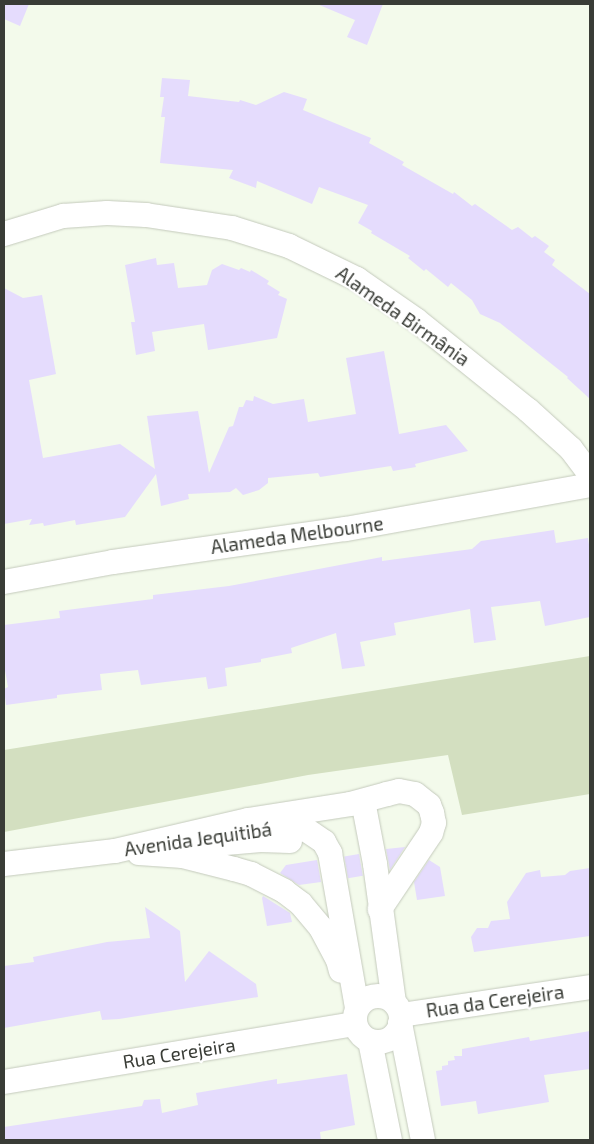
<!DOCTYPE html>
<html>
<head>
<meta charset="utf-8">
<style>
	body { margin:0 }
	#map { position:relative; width:594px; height:1144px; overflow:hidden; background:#f3faeb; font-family:"Exo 2",sans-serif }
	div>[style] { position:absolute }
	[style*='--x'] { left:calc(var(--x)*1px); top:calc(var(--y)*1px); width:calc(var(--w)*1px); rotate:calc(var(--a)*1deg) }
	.green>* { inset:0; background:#d3dfc0 }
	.building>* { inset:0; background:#e5dcfd; transform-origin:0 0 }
	.roads { filter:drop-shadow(0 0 1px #c4cabc) drop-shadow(0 0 1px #c4cabc) }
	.street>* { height:24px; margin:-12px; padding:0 12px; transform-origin:12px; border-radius:12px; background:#fff }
	.street>.ring { margin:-12px; padding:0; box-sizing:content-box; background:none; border:24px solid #fff; border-radius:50% }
	span { translate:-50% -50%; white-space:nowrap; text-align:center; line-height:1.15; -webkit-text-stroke:4.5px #fff; paint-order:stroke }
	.street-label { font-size:19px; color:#393c36 }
	.frame { position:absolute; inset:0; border:5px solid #393c36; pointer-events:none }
</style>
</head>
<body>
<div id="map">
	<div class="green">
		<i style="clip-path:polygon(590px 656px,590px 794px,462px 815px,448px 755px,308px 775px,4px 832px,4px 750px)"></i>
	</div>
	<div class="building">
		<i style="clip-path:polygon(4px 4px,29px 4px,20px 26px,4px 19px)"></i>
		<i style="clip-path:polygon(317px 4px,383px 4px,367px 45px,347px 37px,355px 20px)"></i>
		<i style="clip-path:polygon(162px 78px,190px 80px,188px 96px,239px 102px,240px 100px,256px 105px,284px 92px,307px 99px,303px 110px,371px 138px,369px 143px,404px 162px,402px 165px,453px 194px,454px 192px,472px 206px,475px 204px,512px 230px,518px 227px,532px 238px,535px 236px,549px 246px,544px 252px,555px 260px,552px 265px,590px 294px,590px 399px,567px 378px,568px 377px,500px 323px,480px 314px,472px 300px,451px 283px,448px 287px,426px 269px,424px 271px,408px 258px,410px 256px,371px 233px,372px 231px,358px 223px,368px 205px,319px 187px,312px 204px,257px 181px,256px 188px,229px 178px,233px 170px,160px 163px,165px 117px,161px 117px,164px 97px,160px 97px)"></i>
		<i style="clip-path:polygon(156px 258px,157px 265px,174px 263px,178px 288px,207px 285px,212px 270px,222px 264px,239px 270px,241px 268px,250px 272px,251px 270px,269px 281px,267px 284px,280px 292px,278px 295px,287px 299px,277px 338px,208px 350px,204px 324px,152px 332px,155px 351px,136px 355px,131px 322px,135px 322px,125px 265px)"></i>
		<i style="clip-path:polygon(4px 288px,23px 298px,42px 295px,56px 374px,29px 380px,43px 458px,120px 444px,155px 469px,147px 416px,198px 411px,209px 473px,229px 427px,233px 426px,239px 407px,243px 407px,246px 400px,253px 401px,254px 396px,273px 404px,304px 399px,308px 422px,356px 414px,346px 358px,384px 351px,399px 434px,446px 425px,468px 451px,415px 464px,416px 467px,393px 471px,391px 466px,320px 477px,318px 473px,268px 478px,268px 483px,259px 490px,243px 495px,236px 488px,230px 492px,188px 494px,189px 499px,161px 506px,156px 474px,125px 517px,76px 525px,75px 520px,44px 526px,43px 523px,29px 525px,32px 519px,4px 524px)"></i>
		<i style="clip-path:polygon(554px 530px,556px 543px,588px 538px,590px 551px,590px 617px,545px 626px,540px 601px,491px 607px,496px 640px,474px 643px,470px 609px,394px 623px,396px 635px,360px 642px,365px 666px,342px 669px,336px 633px,291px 648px,292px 653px,261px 659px,261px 662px,225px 668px,227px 686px,208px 689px,206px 677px,141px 685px,138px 670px,100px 674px,102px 690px,57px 695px,57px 698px,6px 705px,4px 689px,8px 687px,4px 665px,4px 625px,60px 618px,59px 611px,153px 599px,153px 595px,229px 586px,382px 557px,382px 561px,472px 549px,481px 541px)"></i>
		<i style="clip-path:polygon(405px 847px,390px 870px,386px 849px)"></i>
		<i style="left:359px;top:854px;width:22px;height:15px;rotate:80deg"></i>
		<i style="clip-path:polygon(317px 860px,321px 882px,299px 885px,280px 873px,286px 865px)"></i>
		<i style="clip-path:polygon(429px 860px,440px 867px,445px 896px,417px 900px,414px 882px)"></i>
		<i style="clip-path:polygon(590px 868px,590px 936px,474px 952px,471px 937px,477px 928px,488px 928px,491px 921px,510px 919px,507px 902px,526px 873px,540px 870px,541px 877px,565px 875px,570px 871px)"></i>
		<i style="clip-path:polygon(263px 896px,290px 913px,292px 922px,267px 926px,262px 898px)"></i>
		<i style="clip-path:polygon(145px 907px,180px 931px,185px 982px,209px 951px,256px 984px,258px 997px,119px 1019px,102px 1020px,100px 1011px,4px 1028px,4px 966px,34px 962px,33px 957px,107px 942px,150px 938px)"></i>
		<i style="clip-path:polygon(590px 1031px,590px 1069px,544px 1075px,549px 1102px,478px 1114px,476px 1101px,441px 1106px,436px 1071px,442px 1070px,442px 1066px,448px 1065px,448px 1061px,455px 1060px,454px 1056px,462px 1056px,462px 1049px,529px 1037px,530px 1041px)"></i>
		<i style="clip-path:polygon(347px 1074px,355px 1125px,320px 1132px,321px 1140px,4px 1140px,4px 1127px,142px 1106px,144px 1100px,160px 1099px,162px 1113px,198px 1105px,196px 1093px,277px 1079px,277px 1084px)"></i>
	</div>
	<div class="roads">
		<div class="street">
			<i style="--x:4;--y:234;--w:62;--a:-17"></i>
			<i style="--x:63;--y:216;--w:44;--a:-3.9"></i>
			<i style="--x:107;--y:213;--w:39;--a:3"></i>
			<i style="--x:146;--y:215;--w:87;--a:8.6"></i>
			<i style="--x:232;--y:228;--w:60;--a:17.5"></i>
			<i style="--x:289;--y:246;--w:76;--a:25.9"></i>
			<i style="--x:357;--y:279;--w:72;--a:34.8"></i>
			<i style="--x:416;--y:320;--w:144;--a:38.8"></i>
			<i style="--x:528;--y:410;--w:58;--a:42.2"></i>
			<i style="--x:571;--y:449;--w:31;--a:53"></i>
			<i style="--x:4;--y:582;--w:111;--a:-10.4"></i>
			<i style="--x:113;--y:562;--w:235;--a:-8.1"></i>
			<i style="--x:346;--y:529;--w:248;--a:-10.2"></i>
			<i style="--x:363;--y:801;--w:64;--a:79.2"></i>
			<i style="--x:375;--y:864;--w:139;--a:82.2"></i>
			<i style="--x:270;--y:829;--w:20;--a:-9"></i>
			<i style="--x:290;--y:826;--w:15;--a:11"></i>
			<i style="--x:305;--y:829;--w:23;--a:34"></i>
			<i style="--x:324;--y:842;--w:13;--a:61"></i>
			<i style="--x:330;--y:853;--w:157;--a:80.1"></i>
			<i style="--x:179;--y:847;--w:82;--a:-4.9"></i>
			<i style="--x:261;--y:840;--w:29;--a:2"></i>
			<i style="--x:139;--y:853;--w:44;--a:3.9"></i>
			<i style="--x:183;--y:856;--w:53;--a:14.3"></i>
			<i style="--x:234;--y:869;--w:18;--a:16"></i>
			<i style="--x:251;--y:874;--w:37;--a:27"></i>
			<i style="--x:284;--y:891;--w:21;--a:37"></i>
			<i style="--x:301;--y:904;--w:31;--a:50"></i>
			<i style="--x:321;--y:928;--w:36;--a:62"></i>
			<i style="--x:338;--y:960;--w:11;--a:75"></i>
			<i style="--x:4;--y:864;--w:112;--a:-6.7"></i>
			<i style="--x:115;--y:851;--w:137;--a:-13.1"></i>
			<i style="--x:248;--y:820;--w:103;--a:-8.9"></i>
			<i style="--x:350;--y:804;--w:38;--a:-15"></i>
			<i style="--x:387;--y:794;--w:12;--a:-14"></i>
			<i style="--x:399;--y:791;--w:16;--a:11"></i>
			<i style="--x:415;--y:794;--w:18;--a:38"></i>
			<i style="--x:429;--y:805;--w:9;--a:69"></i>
			<i style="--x:432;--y:813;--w:10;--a:79"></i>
			<i style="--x:434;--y:823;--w:10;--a:107"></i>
			<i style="--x:431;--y:833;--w:92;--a:123.9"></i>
			<i class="ring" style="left:355px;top:996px;width:22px;height:22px"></i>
			<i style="--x:401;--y:1015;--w:191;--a:-8.4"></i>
			<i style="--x:400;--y:1023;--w:119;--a:78.9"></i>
			<i style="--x:370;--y:1041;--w:101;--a:78.6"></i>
			<i style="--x:4;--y:1082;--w:356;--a:-9.4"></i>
		</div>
	</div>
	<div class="street-label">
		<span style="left:403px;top:316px;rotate:35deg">Alameda Birmânia</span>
		<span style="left:297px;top:535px;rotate:-8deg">Alameda Melbourne</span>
		<span style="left:198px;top:839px;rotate:-8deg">Avenida Jequitibá</span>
		<span style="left:495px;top:1001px;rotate:-8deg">Rua da Cerejeira</span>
		<span style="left:179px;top:1053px;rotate:-9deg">Rua Cerejeira</span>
	</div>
	<div class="frame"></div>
</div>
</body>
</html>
